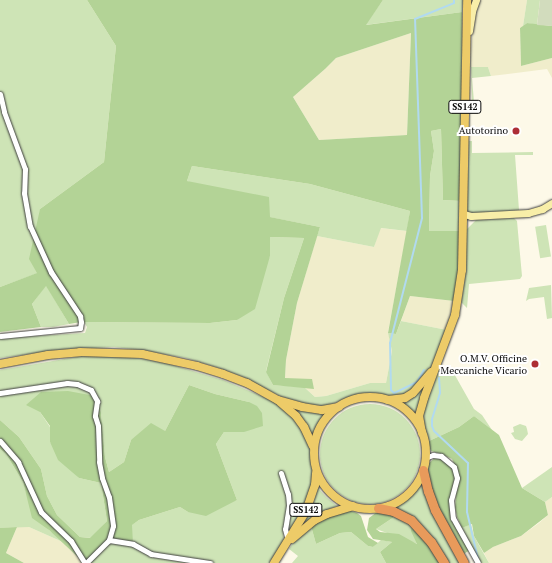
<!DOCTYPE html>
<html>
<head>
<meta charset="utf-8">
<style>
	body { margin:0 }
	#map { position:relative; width:552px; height:563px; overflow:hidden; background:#fdf9e8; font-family:"PT Serif",serif }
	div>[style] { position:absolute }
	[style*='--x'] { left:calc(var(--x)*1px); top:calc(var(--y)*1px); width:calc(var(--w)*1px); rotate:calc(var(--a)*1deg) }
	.farmland>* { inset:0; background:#f0edcb }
	.green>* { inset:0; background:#cee4b6; transform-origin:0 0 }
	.round { border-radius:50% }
	.forest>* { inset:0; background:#b3d396 }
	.cemetery>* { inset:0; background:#d2dcbd }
	.stream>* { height:2px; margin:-1px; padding:0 1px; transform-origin:1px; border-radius:1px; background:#b1daf0 }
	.roads { filter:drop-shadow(0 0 1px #3d3d3d) drop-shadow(0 0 1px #3d3d3d) }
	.street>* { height:5px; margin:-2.5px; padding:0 2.5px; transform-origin:2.5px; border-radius:2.5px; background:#fff }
	.secondary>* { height:7px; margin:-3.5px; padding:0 3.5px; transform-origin:3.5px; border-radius:3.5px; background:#f8eea8 }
	.primary>* { height:8px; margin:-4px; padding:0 4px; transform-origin:4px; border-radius:4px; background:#edcb68 }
	.primary>.ring { margin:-4px; padding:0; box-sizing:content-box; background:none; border:8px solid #edcb68; border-radius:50% }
	.highway>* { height:9px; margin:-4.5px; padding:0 4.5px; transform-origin:4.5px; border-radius:4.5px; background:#e89a5b }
	.dots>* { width:11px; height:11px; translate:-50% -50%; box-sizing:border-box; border:2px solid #fff; border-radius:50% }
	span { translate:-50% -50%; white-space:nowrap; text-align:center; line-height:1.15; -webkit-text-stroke:4px #fff; paint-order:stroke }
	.shield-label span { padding:1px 3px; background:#fff; border:1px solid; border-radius:3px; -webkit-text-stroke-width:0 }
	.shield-label { font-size:9px; color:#0a0a0a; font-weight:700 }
	.poi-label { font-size:10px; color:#0a0a0a }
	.right { translate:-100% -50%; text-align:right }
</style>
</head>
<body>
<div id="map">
	<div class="farmland">
		<i style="clip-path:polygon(479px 0,527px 0,523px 26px,520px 28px,521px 66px,552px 58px,552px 78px,547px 69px,491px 76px,488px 67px,470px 67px,474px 11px)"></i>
		<i style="clip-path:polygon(411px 33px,407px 135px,319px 140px,293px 97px,325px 69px,336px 58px)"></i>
		<i style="clip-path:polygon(380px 228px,407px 231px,388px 332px,392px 351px,386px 383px,370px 383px,326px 396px,315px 397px,304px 387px,314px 388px,285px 378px,286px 360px,297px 303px,317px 236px,374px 247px)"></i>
		<i style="clip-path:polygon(410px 296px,454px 301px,447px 330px,401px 321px)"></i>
		<i style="clip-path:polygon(552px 497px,552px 563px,489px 563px,484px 553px,493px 547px,521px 536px,539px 523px,548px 515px,545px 502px)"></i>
		<i style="clip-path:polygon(17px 527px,29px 527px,65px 543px,83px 563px,24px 563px,6px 553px)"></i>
	</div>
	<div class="green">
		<i style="clip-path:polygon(0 0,87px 0,116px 46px,104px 162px,40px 209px,38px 273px,0 287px)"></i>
		<i style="clip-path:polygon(383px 0,463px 0,462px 12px,365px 25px)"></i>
		<i style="clip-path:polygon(527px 0,540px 0,537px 25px,527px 23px,523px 26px)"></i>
		<i style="clip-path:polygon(471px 67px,488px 67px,491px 76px,472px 78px,474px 102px,472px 103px)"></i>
		<i style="clip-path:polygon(441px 129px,443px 200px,461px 201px,460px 231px,429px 231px,430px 176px,434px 151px,431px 131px)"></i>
		<i style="clip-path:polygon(469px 141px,472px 141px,472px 153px,533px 152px,533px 155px,515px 155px,519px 210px,474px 215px,467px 211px)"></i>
		<i style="clip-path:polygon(192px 166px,310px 184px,410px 211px,407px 231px,381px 228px,374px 247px,317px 236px,320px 227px,269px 217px,187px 181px)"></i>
		<i style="clip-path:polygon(514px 218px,517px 221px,522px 276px,520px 279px,469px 284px,467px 308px,461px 302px,464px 286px,467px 229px,476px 220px)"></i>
		<i style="left:546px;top:225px;width:32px;height:11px;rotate:81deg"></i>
		<i style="clip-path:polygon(270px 237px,304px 238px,284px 298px,266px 371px,273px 385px,304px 387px,315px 397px,326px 396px,370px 383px,386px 383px,392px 351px,388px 333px,396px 334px,401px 321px,447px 330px,436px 358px,428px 373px,413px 390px,400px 396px,361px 394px,350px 397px,327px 406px,306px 405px,282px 397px,243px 377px,216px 367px,186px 358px,141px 350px,114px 347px,58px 350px,0 358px,0 338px,85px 333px,87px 327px,84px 322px,210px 323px,237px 320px,270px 256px)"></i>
		<i style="clip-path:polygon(46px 285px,69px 324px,53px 327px,41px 327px,32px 304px)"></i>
		<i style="clip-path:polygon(551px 285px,552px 318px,547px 319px,544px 297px,529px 299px,526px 301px,529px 288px)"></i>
		<i style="clip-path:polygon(112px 355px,144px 359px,169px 364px,223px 380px,273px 401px,283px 408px,299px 424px,310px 446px,313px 474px,311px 492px,290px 532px,289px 525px,290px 510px,283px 528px,284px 542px,269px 563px,86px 563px,109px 540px,139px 520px,180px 507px,188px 512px,237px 500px,216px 444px,224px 432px,244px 432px,249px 402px,215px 394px,189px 385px,165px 431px,131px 440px,124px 462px,109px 472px,105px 457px,101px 413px,40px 412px,50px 427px,50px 442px,79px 478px,101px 483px,107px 521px,91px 538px,80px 537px,57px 515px,47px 496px,41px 469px,19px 437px,0 420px,0 370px,82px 356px)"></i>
		<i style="clip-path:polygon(443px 367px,452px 370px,474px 409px,482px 415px,492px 430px,474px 416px,459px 427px,429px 441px,423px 424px,424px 408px,440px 368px)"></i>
		<i style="clip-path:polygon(424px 387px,416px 414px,403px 403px,415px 396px)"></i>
		<i class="round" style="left:320px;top:404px;width:100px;height:100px"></i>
		<i style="clip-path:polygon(293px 408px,326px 413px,318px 424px,313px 435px)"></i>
		<i style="clip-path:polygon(520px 424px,526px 426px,527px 429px,528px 434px,522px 441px,515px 439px,511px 433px,514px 432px,513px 427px)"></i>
		<i style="clip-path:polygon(0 449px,6px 454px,23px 482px,26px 493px,49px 530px,65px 543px,29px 527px,0 528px)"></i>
		<i style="clip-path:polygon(552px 467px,552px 497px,545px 502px,522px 488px)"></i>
		<i style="clip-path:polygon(422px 480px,462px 563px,445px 563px,394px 509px,408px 498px)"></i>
		<i style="clip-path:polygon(318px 488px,326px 497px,337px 506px,327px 510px,306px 523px,305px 521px,312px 508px)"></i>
		<i style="clip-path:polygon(394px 517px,412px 524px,418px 544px,376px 529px)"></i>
		<i style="clip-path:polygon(471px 524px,474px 536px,489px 563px,481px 563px,462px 528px)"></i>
		<i style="clip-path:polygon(311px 526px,316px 544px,340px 533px,351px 532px,368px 546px,373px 547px,381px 540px,392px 542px,380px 552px,386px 563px,292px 563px,298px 556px,289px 549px,295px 540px)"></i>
	</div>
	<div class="forest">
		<i style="clip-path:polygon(evenodd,87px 0,383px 0,366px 25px,462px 12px,461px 201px,443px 200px,441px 129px,431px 131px,434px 151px,430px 176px,429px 231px,460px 231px,459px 266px,454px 301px,410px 296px,396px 334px,388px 333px,410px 211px,310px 184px,192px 166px,187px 181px,269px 197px,270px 217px,320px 227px,297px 303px,286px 360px,285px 378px,312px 379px,314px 389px,273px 385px,266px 372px,284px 298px,304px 238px,270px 237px,270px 256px,255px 309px,237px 320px,210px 323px,81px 322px,69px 324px,46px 286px,32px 304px,41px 327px,0 332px,0 287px,37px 273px,29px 259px,40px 209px,104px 162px,116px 46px,87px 0,411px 33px,407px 135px,319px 140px,293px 97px,325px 69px,336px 58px,411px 33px)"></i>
		<i style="clip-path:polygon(527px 23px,552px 26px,552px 58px,521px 66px,520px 28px)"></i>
		<i style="clip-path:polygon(189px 385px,215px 394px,249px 402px,257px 406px,262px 413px,263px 426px,244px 432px,224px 432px,216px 444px,237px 500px,206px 516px,188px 512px,180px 507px,139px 520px,132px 525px,133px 544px,109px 540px,86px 563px,81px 560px,49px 530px,32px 518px,23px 482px,6px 454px,0 449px,0 420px,19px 437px,41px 469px,47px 496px,57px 515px,80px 537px,90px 538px,107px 521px,101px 483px,79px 478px,58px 460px,50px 442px,50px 426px,40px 412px,26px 405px,41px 392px,68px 391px,95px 396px,101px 413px,105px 457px,109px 472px,124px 462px,131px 440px,151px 423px,165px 431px)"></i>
		<i style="clip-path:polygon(474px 416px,499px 435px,522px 488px,545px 502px,548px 515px,521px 536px,493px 547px,484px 553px,474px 536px,472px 524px,462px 528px,457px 517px,455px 507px,458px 472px,452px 459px,441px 454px,431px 451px,429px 446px,429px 441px,459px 427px)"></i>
		<i style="clip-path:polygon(436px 457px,442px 459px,453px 469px,455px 476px,450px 502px,451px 515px,470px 550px,462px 555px,435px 501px,427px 476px,429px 463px)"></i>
		<i style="clip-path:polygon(348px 510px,357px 513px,361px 516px,368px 537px,378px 543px,373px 547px,368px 546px,351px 532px,340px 533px,316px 544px,311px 526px,322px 519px)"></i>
		<i style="clip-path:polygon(377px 512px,391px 513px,394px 517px,376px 529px,380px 532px,399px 534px,417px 544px,411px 531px,412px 524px,426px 540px,441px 563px,386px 563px,380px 552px,392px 542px,373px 539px,367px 530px,369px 518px)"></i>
		<i style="clip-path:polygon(17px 527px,6px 553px,24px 563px,0 563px,0 528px)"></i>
	</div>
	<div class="cemetery">
		<i style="clip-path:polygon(540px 0,552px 0,552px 26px,537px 25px)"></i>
	</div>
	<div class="stream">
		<i style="--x:424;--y:370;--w:14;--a:120"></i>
		<i style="--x:417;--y:382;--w:25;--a:154"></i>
		<i style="--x:394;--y:393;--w:4;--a:-135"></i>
		<i style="--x:391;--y:390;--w:47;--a:-91.2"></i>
		<i style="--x:390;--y:343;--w:129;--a:-75.6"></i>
		<i style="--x:422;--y:218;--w:199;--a:-92"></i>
		<i style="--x:415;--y:19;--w:42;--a:-22.3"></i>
		<i style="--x:454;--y:3;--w:3;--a:-90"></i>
		<i style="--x:439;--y:378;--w:15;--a:86"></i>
		<i style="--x:440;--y:393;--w:28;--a:107"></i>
		<i style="--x:432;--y:420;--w:6;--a:90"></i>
		<i style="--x:432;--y:426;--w:5;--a:68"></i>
		<i style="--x:434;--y:431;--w:47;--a:43.3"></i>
		<i style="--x:468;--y:463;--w:49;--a:91.2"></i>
		<i style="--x:467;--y:512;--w:48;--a:76.8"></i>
	</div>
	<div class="roads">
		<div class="street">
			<i style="--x:0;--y:94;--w:18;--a:77"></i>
			<i style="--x:4;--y:112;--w:61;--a:69.8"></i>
			<i style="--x:25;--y:169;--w:24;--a:92"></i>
			<i style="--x:24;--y:193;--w:34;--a:80"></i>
			<i style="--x:30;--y:226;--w:51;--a:65.5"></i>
			<i style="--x:51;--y:272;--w:53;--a:56.6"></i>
			<i style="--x:80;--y:316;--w:6;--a:81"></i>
			<i style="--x:81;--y:322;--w:6;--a:99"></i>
			<i style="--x:80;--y:328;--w:80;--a:174.3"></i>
			<i style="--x:0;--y:393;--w:68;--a:-8.5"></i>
			<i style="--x:67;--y:383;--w:10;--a:6"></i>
			<i style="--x:77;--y:384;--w:15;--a:23"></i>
			<i style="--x:91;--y:390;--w:13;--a:61"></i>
			<i style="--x:97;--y:401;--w:15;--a:98"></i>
			<i style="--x:95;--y:416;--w:10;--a:73"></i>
			<i style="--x:98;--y:426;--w:36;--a:88"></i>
			<i style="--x:99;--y:462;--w:16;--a:79"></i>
			<i style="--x:102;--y:478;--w:20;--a:70"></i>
			<i style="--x:109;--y:497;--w:29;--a:82"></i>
			<i style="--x:113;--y:526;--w:15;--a:106"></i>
			<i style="--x:109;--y:540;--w:33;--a:135"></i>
			<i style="--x:0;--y:441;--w:28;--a:49"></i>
			<i style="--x:18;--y:462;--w:55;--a:65.3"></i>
			<i style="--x:41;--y:512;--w:42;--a:44"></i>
			<i style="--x:71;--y:541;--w:26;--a:58"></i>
			<i style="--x:425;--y:458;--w:9;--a:-21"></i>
			<i style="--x:433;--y:455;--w:8;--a:7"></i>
			<i style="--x:441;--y:456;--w:17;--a:40"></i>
			<i style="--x:454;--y:467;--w:11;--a:75"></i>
			<i style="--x:457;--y:478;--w:23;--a:105"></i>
			<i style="--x:451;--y:500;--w:18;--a:84"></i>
			<i style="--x:453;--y:518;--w:51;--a:60.9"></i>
			<i style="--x:281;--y:473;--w:22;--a:72"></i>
			<i style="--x:288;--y:494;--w:11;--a:85"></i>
			<i style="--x:289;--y:505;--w:24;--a:99"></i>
			<i style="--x:285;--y:529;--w:11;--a:75"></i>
			<i style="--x:109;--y:540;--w:24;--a:9"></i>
			<i style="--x:133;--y:544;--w:21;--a:29"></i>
			<i style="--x:151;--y:554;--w:60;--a:8.7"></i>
		</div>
		<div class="secondary">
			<i style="--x:469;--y:31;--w:20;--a:-81"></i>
			<i style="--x:472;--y:11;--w:12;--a:-70"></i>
			<i style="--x:464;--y:214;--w:7;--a:16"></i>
			<i style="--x:471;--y:216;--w:57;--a:-3"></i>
			<i style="--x:528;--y:213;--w:15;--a:-16"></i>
			<i style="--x:542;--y:209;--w:12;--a:-31"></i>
		</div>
		<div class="primary">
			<i style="--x:0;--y:364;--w:49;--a:-10.6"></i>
			<i style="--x:48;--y:355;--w:32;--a:-5"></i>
			<i style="--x:80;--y:352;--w:62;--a:1.8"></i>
			<i style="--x:142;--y:354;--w:56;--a:12.3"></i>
			<i style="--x:197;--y:366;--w:27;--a:17"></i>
			<i style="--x:223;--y:374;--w:26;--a:21"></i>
			<i style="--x:247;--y:383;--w:35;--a:29"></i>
			<i style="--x:278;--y:400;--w:25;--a:16"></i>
			<i style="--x:302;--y:407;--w:20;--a:9"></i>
			<i style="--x:322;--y:410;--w:17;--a:-10"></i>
			<i class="ring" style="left:314px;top:397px;width:104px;height:104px"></i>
			<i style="--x:388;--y:400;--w:17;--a:-7"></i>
			<i style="--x:405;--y:398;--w:9;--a:-32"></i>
			<i style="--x:413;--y:393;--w:28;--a:-49"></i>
			<i style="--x:280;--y:402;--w:21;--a:41"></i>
			<i style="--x:296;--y:416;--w:14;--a:54"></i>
			<i style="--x:304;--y:427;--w:21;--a:65"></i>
			<i style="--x:422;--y:433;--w:17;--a:-100"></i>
			<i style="--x:419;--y:416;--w:19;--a:-74"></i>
			<i style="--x:424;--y:398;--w:89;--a:-69.5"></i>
			<i style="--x:455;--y:315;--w:46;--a:-81.2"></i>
			<i style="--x:462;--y:270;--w:270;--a:-88.9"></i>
			<i style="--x:292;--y:539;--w:30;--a:-40"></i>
			<i style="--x:315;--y:520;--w:13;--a:-27"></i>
			<i style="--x:327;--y:514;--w:27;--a:-17"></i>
			<i style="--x:274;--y:563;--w:61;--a:-58.4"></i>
			<i style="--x:306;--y:511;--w:28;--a:-71"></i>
			<i style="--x:315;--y:485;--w:12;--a:-85"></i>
		</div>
		<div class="highway">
			<i style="--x:423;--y:470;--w:22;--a:77"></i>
			<i style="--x:428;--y:491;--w:20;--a:70"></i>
			<i style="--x:435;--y:510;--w:60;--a:61.3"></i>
			<i style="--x:378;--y:508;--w:15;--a:11"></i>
			<i style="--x:393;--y:511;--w:20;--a:27"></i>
			<i style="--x:411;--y:520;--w:30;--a:48"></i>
			<i style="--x:431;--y:542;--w:25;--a:58"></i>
		</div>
	</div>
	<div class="dots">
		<i style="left:516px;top:131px;background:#ad2e36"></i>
		<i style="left:535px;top:364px;background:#ad2e36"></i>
	</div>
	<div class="shield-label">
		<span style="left:465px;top:107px">SS142</span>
		<span style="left:306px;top:510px">SS142</span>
	</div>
	<div class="poi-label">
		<span class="right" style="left:508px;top:131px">Autotorino</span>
		<span class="right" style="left:527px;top:364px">O.M.V. Officine<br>Meccaniche Vicario</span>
	</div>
</div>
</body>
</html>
